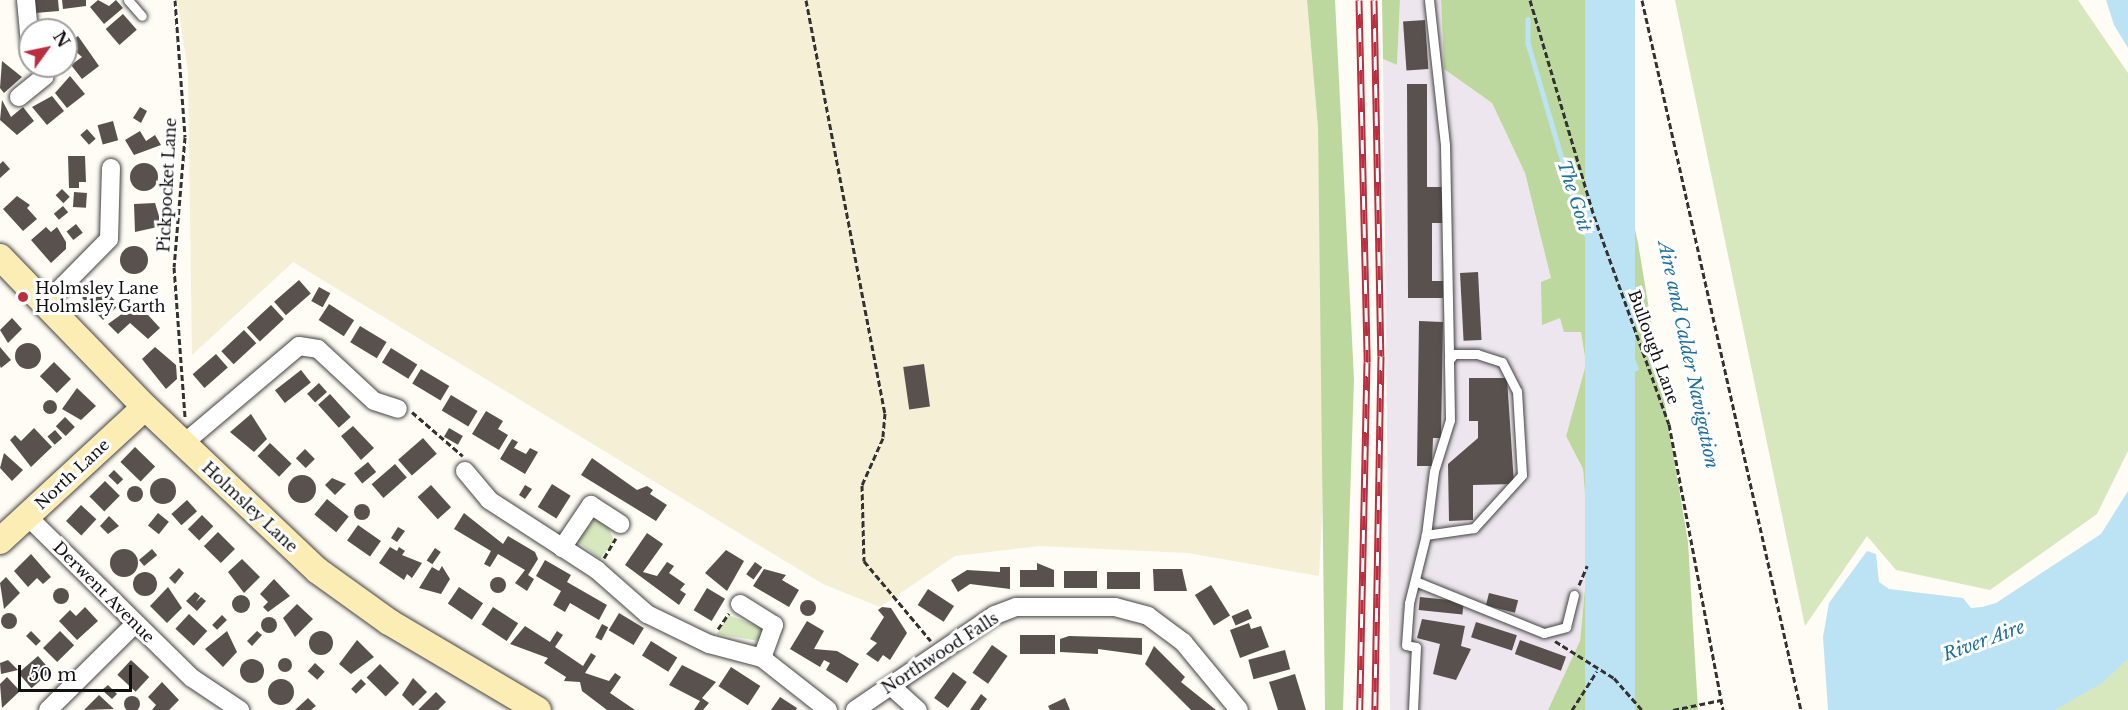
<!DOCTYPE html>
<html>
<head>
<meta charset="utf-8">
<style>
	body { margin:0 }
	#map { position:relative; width:2128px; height:710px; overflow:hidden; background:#fefcf4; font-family:"Libre Baskerville",serif }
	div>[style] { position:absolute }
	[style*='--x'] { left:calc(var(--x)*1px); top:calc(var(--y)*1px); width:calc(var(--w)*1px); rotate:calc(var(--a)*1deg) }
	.industrial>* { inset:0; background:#ede6ee }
	.farmland>* { inset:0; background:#f4efd5 }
	.green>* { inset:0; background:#d7e8bf }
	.forest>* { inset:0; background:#bdd89e }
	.water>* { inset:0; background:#bbe3f4; transform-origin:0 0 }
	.stream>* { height:4.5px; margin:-2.25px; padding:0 2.25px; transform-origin:2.25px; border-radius:2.25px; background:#bbe3f4 }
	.building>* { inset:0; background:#59514d; transform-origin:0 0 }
	.round { border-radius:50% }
	.path>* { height:3px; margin-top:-1.5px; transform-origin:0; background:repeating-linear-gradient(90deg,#323232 0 6px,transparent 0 9px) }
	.roads { filter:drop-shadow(0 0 2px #434343) drop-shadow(0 0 2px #434343) }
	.lane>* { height:9px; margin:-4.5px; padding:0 4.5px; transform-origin:4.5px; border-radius:4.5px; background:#fff }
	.street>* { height:18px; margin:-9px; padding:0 9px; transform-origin:9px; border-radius:9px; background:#fff }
	.secondary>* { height:26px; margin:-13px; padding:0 13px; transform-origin:13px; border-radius:13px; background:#fbedb3 }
	.rail>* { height:7px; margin-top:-3.5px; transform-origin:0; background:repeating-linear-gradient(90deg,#fff 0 14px,#bb2e3f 0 28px); box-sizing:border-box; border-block:2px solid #bb2e3f }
	.dots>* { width:16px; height:16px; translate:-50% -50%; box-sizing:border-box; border:3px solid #fff; border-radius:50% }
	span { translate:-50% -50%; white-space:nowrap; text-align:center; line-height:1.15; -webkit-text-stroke:6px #fff; paint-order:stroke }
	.street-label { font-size:16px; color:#101010 }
	.poi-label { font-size:16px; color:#101010 }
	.left { translate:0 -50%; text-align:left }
	.water-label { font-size:18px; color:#1e709e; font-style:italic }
	.north { position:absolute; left:18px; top:18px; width:60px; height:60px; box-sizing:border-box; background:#fff; border:2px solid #9f9f9f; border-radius:50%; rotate:57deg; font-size:16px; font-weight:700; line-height:24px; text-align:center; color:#101010 }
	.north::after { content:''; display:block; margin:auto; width:21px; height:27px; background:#bb2e3f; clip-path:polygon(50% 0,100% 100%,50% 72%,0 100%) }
	.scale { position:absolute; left:18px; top:665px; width:114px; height:27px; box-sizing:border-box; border:3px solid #101010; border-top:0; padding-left:8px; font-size:18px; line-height:21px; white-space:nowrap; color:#101010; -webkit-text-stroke:4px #fff; paint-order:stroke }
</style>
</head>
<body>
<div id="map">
	<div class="industrial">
		<i style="clip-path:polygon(1400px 0,1441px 0,1444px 69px,1492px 103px,1525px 173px,1560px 312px,1581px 332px,1586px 364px,1566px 436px,1583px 469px,1589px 546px,1580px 642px,1548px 710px,1390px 710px,1383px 59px,1397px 65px)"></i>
	</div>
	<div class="farmland">
		<i style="clip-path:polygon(177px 0,1307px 0,1318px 128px,1324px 471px,1319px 576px,1188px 553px,1040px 546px,955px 556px,880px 607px,823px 584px,293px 262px,192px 355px,188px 71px)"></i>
	</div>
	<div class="green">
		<i style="clip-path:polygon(1675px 0,2078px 0,2128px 73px,2128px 451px,2097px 514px,1990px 590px,1896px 570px,1867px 536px,1805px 626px)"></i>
		<i style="clip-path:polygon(596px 517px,608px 526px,614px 541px,600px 559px,577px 541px)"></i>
		<i style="clip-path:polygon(728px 615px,763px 628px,759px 641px,717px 634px)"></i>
		<i style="clip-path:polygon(2128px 627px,2128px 710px,1975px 710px)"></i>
	</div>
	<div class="forest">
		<i style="clip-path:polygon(1307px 0,1335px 0,1354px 379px,1343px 710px,1325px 710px,1318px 128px)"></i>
		<i style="clip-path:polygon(1382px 0,1400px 0,1397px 65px,1383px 59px)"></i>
		<i style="clip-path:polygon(1441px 0,1585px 0,1638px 243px,1688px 542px,1698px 710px,1548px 710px,1580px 641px,1589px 546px,1583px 469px,1566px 436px,1586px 364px,1581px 332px,1564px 332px,1560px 318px,1542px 325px,1541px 282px,1551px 278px,1525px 173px,1492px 103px,1444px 69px)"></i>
	</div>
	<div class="water">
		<i style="left:1585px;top:0;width:50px;height:727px"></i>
		<i style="clip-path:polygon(2106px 0,2128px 0,2128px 48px,2114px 25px)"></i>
		<i style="clip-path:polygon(2128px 491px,2128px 659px,2102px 683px,2055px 710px,1828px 710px,1823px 637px,1829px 603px,1867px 551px,1876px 554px,1879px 582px,1889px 589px,1963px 598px,1971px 608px,1982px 607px,1996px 603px,2101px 534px)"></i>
	</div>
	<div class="stream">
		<i style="--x:1528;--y:19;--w:24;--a:90"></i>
		<i style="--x:1528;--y:43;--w:167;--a:73.6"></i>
		<i style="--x:1575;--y:203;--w:176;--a:69.7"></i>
	</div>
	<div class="building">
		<i style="clip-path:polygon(33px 0,58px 0,59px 11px,35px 13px)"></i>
		<i style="clip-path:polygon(62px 0,86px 0,86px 6px,63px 9px)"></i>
		<i style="clip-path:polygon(98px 0,109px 6px,116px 0,123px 8px,104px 24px,90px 7px)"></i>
		<i style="left:123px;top:14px;width:21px;height:23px;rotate:49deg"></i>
		<i style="left:1425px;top:20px;width:49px;height:22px;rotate:86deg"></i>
		<i style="clip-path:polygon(78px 36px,99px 66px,82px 79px,71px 65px,82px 57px,67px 44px)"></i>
		<i style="clip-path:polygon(2px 61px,22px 77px,4px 93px,0 88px)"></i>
		<i style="clip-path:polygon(70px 76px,85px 94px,67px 108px,55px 93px)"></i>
		<i style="clip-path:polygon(1407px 84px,1427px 84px,1427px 187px,1442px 187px,1443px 223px,1432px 223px,1432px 281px,1443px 281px,1443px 298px,1408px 298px)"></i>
		<i style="clip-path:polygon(52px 96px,64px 111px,47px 125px,32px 107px)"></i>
		<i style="clip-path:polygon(2px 100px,11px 117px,23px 107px,34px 121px,17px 135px,0 120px)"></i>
		<i style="clip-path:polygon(140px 107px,147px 111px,141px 123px,133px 118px)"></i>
		<i style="left:113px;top:121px;width:20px;height:16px;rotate:75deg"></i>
		<i style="left:87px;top:129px;width:13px;height:9px;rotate:48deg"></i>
		<i style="clip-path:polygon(140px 131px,146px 141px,155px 135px,161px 145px,134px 155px,125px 140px)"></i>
		<i style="clip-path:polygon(68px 156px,85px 156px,86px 182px,79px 182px,79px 188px,69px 188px)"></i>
		<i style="clip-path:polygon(3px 161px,10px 169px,0 178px,0 164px)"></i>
		<i class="round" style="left:130px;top:163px;width:28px;height:28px"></i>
		<i style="left:62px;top:189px;width:11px;height:9px;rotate:45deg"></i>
		<i style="left:74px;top:192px;width:13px;height:15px;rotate:4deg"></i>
		<i style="clip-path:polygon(17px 196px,30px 205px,27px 208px,37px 219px,23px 231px,3px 209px)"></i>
		<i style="clip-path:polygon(155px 203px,162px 226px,135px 232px,134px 204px)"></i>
		<i style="left:63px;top:206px;width:8px;height:12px;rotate:50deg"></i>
		<i style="left:76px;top:224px;width:11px;height:12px;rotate:52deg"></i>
		<i style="clip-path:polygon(46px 227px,51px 232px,57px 227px,66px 242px,66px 249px,51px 263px,31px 240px)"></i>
		<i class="round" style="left:120px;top:246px;width:28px;height:28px"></i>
		<i style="left:1478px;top:272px;width:68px;height:18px;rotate:87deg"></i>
		<i style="left:299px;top:280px;width:18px;height:33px;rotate:49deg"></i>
		<i style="clip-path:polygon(99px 283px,113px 290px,109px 294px,119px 305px,103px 320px,82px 298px)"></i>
		<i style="left:319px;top:287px;width:13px;height:16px;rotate:29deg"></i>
		<i style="clip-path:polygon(137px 303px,160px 328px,148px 339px,130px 323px,118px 334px,108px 324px)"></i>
		<i style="left:329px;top:304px;width:30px;height:19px;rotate:33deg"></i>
		<i style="left:271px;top:305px;width:19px;height:33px;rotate:47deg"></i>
		<i style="clip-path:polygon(12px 318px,22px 329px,8px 343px,0 330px)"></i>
		<i style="clip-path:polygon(1419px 321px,1443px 322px,1441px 438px,1433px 438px,1432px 466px,1417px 466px)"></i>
		<i style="left:360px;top:326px;width:31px;height:19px;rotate:31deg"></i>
		<i style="left:244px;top:330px;width:18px;height:31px;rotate:47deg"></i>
		<i class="round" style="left:15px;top:343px;width:26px;height:26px"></i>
		<i style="clip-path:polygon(0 347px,11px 360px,1px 368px,0 366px)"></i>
		<i style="clip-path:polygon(155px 347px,176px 365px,177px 379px,166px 389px,142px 359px)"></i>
		<i style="left:391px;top:348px;width:31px;height:17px;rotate:32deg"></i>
		<i style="left:216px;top:354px;width:18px;height:31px;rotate:49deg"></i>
		<i style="left:54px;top:362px;width:24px;height:20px;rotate:45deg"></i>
		<i style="left:924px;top:364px;width:43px;height:21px;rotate:82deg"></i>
		<i style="left:421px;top:369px;width:33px;height:17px;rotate:31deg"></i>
		<i style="left:301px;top:370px;width:16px;height:33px;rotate:52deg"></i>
		<i style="clip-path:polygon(1469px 378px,1507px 378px,1514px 484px,1473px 485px,1473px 520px,1449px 521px,1448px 464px,1478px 438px,1478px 421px,1469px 421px)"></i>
		<i style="left:319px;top:383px;width:12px;height:16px;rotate:48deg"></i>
		<i style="clip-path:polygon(77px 388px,96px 406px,81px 420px,62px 409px)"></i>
		<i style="left:330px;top:394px;width:31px;height:16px;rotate:48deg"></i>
		<i style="left:451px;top:395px;width:31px;height:18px;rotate:31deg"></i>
		<i class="round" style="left:43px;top:400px;width:14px;height:14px"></i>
		<i style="clip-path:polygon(486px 411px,503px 421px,498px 429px,508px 435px,499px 450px,472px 434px)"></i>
		<i style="clip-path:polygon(251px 414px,267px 439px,254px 452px,230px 432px)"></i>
		<i style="left:65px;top:417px;width:14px;height:13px;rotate:45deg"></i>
		<i style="clip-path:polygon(353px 426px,374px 448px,361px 460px,341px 436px)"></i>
		<i style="clip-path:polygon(34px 428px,52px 447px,31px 467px,10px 440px,15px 435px,21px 441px)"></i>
		<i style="left:449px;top:428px;width:16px;height:10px;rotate:30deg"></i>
		<i style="left:55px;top:430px;width:11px;height:10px;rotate:49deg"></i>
		<i style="left:423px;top:438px;width:21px;height:33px;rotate:49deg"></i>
		<i style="clip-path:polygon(512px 439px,518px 442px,514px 448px,526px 454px,530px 448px,538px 452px,525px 474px,500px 459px)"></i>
		<i style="left:270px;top:443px;width:30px;height:18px;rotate:44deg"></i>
		<i style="left:135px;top:447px;width:28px;height:21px;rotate:44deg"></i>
		<i style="left:305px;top:449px;width:14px;height:13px;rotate:45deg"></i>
		<i style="clip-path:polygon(4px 453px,23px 470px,12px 481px,0 468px)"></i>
		<i style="clip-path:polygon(592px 458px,637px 490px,647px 486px,653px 490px,650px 494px,667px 505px,656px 521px,581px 475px)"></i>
		<i style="left:368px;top:462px;width:13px;height:18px;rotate:51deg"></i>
		<i style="left:395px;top:464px;width:18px;height:31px;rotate:49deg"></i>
		<i style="left:114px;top:470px;width:13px;height:8px;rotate:45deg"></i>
		<i class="round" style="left:288px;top:475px;width:28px;height:28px"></i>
		<i class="round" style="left:150px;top:478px;width:26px;height:26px"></i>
		<i style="clip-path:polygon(332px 478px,346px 484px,335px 495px,325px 485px)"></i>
		<i style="left:105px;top:481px;width:21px;height:22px;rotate:45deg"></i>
		<i style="left:552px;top:484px;width:22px;height:27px;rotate:32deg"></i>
		<i style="left:431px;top:485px;width:30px;height:18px;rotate:48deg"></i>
		<i style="clip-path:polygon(525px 485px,532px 489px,525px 499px,519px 495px)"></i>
		<i class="round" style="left:127px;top:486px;width:16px;height:16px"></i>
		<i style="left:327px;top:499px;width:28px;height:20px;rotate:39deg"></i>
		<i style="left:187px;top:500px;width:15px;height:21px;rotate:48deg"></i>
		<i class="round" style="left:354px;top:504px;width:16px;height:16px"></i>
		<i style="left:81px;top:505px;width:21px;height:22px;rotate:43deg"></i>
		<i style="left:158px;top:513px;width:14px;height:16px;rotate:39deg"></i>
		<i style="clip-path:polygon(464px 513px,503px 544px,508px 536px,535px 552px,538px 559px,528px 575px,534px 579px,527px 591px,515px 583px,525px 570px,498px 554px,490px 567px,484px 564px,491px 551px,454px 529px)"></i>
		<i style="left:202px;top:515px;width:16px;height:20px;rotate:45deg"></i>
		<i style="clip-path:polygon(109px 516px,119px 526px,108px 534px,100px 526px)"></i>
		<i style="left:358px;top:525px;width:28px;height:19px;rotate:35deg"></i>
		<i style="clip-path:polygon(398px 527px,405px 531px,397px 542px,391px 538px)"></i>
		<i style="left:218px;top:532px;width:24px;height:20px;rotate:45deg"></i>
		<i style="clip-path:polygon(647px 533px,663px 544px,643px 572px,657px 576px,667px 562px,674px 566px,669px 573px,685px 584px,680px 590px,686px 594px,679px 605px,625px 565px)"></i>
		<i style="clip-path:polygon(390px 547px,397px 551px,399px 547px,405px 551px,402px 555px,422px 563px,412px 578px,407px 574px,404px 580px,379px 563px)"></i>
		<i style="left:435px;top:548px;width:7px;height:15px;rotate:34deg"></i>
		<i class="round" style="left:110px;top:549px;width:28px;height:28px"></i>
		<i style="left:152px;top:549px;width:8px;height:17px;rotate:50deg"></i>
		<i style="clip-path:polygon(726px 550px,744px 561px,727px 591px,705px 573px)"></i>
		<i style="clip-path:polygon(31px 554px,51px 577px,43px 584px,37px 578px,28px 587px,14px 571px)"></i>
		<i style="clip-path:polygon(242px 559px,260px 577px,244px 593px,228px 572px)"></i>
		<i style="clip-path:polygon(545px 560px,571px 575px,567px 582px,607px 605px,599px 620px,570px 603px,565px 612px,553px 605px,561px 591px,536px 576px)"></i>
		<i style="left:755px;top:562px;width:9px;height:15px;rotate:36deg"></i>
		<i style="clip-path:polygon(1037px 563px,1054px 570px,1054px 587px,1020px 587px,1020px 570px,1037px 570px)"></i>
		<i style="clip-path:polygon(442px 566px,450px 579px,441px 594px,419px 588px,432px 567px,439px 571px)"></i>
		<i style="clip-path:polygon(1000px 567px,1010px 567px,1010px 589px,970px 584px,958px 592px,951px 580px,967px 570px,1000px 572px)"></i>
		<i style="clip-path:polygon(179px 568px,184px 573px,175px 584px,169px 578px)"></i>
		<i style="clip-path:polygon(764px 569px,786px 575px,782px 580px,799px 590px,789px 607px,753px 586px)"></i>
		<i style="clip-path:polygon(1153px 569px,1182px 569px,1187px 591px,1154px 591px)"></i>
		<i style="left:1064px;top:571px;width:33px;height:17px"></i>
		<i class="round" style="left:133px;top:572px;width:24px;height:24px"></i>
		<i style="left:1107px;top:572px;width:33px;height:17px"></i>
		<i style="clip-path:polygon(6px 577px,20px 593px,4px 609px,0 583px)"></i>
		<i class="round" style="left:490px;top:577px;width:16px;height:16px"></i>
		<i style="clip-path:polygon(274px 579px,290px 596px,268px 612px,263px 607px,268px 602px,260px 594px)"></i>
		<i style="left:1211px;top:585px;width:36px;height:19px;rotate:58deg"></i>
		<i style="clip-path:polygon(168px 587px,182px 608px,167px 623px,150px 606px)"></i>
		<i style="left:459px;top:587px;width:29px;height:20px;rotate:34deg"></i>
		<i class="round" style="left:53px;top:588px;width:16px;height:16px"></i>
		<i style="left:707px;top:588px;width:21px;height:26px;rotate:31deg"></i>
		<i style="left:928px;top:589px;width:31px;height:19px;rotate:33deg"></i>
		<i style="clip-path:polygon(195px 592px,200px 596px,196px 602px,201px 597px,206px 601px,197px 611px,186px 601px)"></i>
		<i style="left:1489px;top:593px;width:30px;height:13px;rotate:14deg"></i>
		<i class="round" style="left:232px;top:595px;width:18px;height:18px"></i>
		<i style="left:1420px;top:597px;width:44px;height:13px;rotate:6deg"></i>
		<i class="round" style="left:800px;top:600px;width:16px;height:16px"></i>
		<i style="clip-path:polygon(297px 604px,313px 619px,295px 637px,283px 618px)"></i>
		<i style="clip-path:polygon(85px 607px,98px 621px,77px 640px,59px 621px,70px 610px,76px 616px)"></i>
		<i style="left:493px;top:607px;width:30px;height:21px;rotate:33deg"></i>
		<i style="clip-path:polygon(882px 607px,891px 608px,907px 633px,890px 660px,883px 655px,878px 662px,866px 654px,877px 643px,870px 639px,884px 617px,878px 610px)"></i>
		<i style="left:1248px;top:609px;width:10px;height:18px;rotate:66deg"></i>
		<i class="round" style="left:1px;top:613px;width:16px;height:16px"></i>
		<i style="left:619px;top:613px;width:29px;height:20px;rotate:31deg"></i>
		<i style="left:189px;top:614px;width:25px;height:20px;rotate:43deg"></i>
		<i style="left:222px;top:615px;width:7px;height:14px;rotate:45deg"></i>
		<i class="round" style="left:261px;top:617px;width:16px;height:16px"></i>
		<i style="clip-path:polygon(1422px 619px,1465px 626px,1461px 646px,1471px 649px,1456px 680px,1433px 674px,1440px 644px,1417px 638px)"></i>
		<i style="clip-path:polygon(807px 621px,824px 631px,814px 649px,837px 651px,859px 664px,847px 683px,826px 670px,830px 663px,824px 660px,820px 667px,790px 649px)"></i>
		<i style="left:1476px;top:622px;width:43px;height:16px;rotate:18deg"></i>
		<i style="clip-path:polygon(1249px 623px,1251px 629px,1261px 626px,1269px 647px,1240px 658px,1230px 630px)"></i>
		<i style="left:602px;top:624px;width:7px;height:15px;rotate:27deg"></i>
		<i style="clip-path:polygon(525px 626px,550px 642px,557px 631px,563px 635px,555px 647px,583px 666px,591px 653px,596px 656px,585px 673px,609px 681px,615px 673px,621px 677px,610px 693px,635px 710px,607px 710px,582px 691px,580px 682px,564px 681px,566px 677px,544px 663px,548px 658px,510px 644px)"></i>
		<i style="left:31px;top:631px;width:14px;height:7px;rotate:45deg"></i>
		<i style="left:60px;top:631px;width:20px;height:24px;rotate:45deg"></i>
		<i style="clip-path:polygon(227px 631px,237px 652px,223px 667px,205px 649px)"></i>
		<i style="clip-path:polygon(257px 631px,262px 635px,252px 646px,247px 641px)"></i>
		<i class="round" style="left:309px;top:631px;width:24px;height:24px"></i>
		<i style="left:1020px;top:635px;width:35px;height:19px"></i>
		<i style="clip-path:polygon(1069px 636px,1142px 638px,1142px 655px,1098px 649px,1098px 654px,1060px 652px,1060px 639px)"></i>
		<i style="clip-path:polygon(357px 640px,374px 657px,351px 674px,339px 664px)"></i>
		<i style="left:1520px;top:640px;width:49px;height:15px;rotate:20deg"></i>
		<i style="left:651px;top:641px;width:31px;height:17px;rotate:32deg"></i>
		<i style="left:992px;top:645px;width:19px;height:34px;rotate:35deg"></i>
		<i style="clip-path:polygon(1154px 646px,1185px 677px,1181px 682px,1216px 710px,1191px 710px,1145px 664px)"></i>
		<i style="left:1285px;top:650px;width:20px;height:38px;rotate:75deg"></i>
		<i style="left:38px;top:656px;width:20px;height:26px;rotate:49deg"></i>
		<i class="round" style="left:278px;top:658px;width:14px;height:14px"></i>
		<i class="round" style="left:240px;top:659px;width:24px;height:24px"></i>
		<i style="clip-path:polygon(8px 660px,18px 670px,1px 674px,0 663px)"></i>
		<i style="left:131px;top:660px;width:25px;height:20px;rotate:43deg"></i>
		<i style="left:315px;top:663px;width:13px;height:11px;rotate:42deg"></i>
		<i style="left:380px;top:664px;width:27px;height:19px;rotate:45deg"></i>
		<i style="clip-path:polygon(682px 665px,716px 682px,702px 698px,709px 703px,703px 710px,694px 710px,700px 701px,669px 685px)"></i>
		<i style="left:731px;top:667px;width:35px;height:23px;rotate:33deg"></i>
		<i style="left:953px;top:672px;width:17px;height:32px;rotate:36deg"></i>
		<i style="clip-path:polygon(1295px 674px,1306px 710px,1278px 710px,1269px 682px)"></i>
		<i style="clip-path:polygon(7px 677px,20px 691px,2px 708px,0 684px)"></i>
		<i style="clip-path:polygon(413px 678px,427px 692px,413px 706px,402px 695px)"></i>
		<i style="left:361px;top:679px;width:7px;height:14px;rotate:45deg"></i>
		<i class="round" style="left:268px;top:679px;width:26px;height:26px"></i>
		<i style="clip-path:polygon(162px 682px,179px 700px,169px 710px,152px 710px,156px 705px,148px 697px)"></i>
		<i style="clip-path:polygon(108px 685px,117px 694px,112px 699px,102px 690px)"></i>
		<i style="clip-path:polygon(436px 692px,446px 702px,438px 710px,418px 710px)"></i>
		<i style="clip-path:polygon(981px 694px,987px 699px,979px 710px,970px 710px)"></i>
		<i style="clip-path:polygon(99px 695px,114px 709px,84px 710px)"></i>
		<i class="round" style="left:124px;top:696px;width:16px;height:16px"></i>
		<i style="clip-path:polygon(780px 697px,797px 708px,796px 710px,771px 710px)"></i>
		<i style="clip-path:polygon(308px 698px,316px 706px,311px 710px,295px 710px)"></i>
		<i style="clip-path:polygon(1065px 698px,1070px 710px,1050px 710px,1048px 706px)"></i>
	</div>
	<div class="path">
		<i style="--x:175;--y:0;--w:137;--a:85.8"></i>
		<i style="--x:185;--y:137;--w:130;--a:94.8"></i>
		<i style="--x:174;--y:267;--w:150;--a:85.8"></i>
		<i style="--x:806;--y:0;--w:420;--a:79.2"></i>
		<i style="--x:885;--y:413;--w:25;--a:95"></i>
		<i style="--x:883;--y:438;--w:51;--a:114.1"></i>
		<i style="--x:862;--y:485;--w:76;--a:88.5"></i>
		<i style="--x:864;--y:561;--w:104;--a:50.1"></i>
		<i style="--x:1530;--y:0;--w:225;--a:73.5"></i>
		<i style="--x:1594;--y:216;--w:221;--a:70.2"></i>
		<i style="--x:1669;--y:424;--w:291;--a:79.3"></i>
		<i style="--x:1642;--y:0;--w:728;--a:77.38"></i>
		<i style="--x:412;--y:412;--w:67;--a:40.8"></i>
		<i style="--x:604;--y:558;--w:23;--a:-59"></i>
		<i style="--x:1579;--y:585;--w:21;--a:-67"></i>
		<i style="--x:718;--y:629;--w:19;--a:-55"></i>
		<i style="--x:1555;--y:641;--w:70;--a:32.1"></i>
		<i style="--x:1614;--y:678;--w:43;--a:48.8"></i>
		<i style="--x:1572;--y:710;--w:46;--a:-57.3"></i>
		<i style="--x:1673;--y:710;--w:49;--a:-11.8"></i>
	</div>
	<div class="roads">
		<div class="lane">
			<i style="--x:128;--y:0;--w:21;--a:49"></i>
			<i style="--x:1429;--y:0;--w:146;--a:83.7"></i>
			<i style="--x:1445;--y:145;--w:215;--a:88.9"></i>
			<i style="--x:1415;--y:581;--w:139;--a:22"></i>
			<i style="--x:1544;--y:633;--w:23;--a:-15"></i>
			<i style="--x:1566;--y:627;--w:33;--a:-76"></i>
			<i style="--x:1413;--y:710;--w:63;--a:-87.3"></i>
			<i style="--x:1416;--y:647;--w:10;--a:-169"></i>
			<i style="--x:1406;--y:645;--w:42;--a:-85.9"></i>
			<i style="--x:1409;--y:603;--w:70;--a:-76"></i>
			<i style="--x:1426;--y:535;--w:64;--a:-82.9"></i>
			<i style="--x:1434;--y:471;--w:53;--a:-72.6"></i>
			<i style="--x:1450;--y:420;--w:60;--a:-91"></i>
			<i style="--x:1449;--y:360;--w:8;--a:-50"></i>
			<i style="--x:1454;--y:354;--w:23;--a:0"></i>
			<i style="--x:1477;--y:354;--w:26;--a:18"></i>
			<i style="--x:1502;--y:362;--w:33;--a:63"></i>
			<i style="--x:1517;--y:391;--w:84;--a:86.6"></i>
			<i style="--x:1522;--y:475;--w:72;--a:132.2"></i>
			<i style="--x:1474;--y:528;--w:49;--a:171.7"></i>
		</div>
		<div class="street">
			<i style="--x:26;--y:0;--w:44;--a:84.8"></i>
			<i style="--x:19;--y:97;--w:33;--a:-39"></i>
			<i style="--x:45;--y:304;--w:91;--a:-45.4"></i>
			<i style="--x:109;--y:239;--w:71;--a:-88.4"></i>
			<i style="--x:183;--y:444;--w:152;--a:-40.2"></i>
			<i style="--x:299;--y:346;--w:19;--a:9"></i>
			<i style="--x:318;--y:349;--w:76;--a:42.9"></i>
			<i style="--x:374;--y:401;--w:25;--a:18"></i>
			<i style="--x:465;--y:471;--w:38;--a:50"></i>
			<i style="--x:489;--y:500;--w:129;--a:32.9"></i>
			<i style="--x:597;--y:570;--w:67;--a:41.3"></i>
			<i style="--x:647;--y:614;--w:69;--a:25.8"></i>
			<i style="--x:709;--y:644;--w:55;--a:14.8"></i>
			<i style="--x:762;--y:658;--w:84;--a:38.2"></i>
			<i style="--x:27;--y:516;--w:231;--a:44.5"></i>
			<i style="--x:192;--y:678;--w:58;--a:33.7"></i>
			<i style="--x:562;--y:548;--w:52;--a:-56"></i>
			<i style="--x:591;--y:505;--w:35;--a:33"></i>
			<i style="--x:740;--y:604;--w:40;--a:32"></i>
			<i style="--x:774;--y:625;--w:35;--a:110"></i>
			<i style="--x:891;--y:686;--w:36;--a:42"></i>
			<i style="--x:48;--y:710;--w:122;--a:-44.7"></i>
			<i style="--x:855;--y:710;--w:169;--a:-34.2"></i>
			<i style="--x:995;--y:615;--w:22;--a:-21"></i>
			<i style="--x:1016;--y:607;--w:99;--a:0"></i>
			<i style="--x:1115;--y:607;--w:34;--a:15"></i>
			<i style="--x:1148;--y:616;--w:44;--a:36.6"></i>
			<i style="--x:1183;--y:642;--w:88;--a:50.5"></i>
		</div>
		<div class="secondary">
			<i style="--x:0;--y:257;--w:209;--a:46"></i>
			<i style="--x:145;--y:407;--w:238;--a:43.5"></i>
			<i style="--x:318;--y:571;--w:87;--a:35.7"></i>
			<i style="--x:389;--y:622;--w:173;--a:30.6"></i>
			<i style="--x:0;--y:541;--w:197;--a:-42.7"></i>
		</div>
	</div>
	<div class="rail">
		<i style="--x:1359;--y:0;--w:362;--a:88.7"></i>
		<i style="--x:1367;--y:362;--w:348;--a:91.2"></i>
		<i style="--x:1374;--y:0;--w:356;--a:88.9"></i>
		<i style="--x:1381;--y:356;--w:354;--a:91"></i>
	</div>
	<div class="dots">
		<i style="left:23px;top:297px;background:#bb2e3f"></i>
	</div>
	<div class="street-label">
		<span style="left:167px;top:185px;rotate:-87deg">Pickpocket Lane</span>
		<span style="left:1654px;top:347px;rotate:70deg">Bullough Lane</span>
		<span style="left:72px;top:474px;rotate:-43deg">North Lane</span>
		<span style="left:250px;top:507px;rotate:43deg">Holmsley Lane</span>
		<span style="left:104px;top:592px;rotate:45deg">Derwent Avenue</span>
		<span style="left:940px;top:653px;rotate:-33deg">Northwood Falls</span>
	</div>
	<div class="poi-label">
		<span class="left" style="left:35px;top:297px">Holmsley Lane<br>Holmsley Garth</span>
	</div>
	<div class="water-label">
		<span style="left:1574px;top:196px;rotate:72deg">The Goit</span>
		<span style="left:1688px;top:355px;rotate:78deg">Aire and Calder Navigation</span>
		<span style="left:1984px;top:641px;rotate:-20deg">River Aire</span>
	</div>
	<div class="north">N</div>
	<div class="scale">50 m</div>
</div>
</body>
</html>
